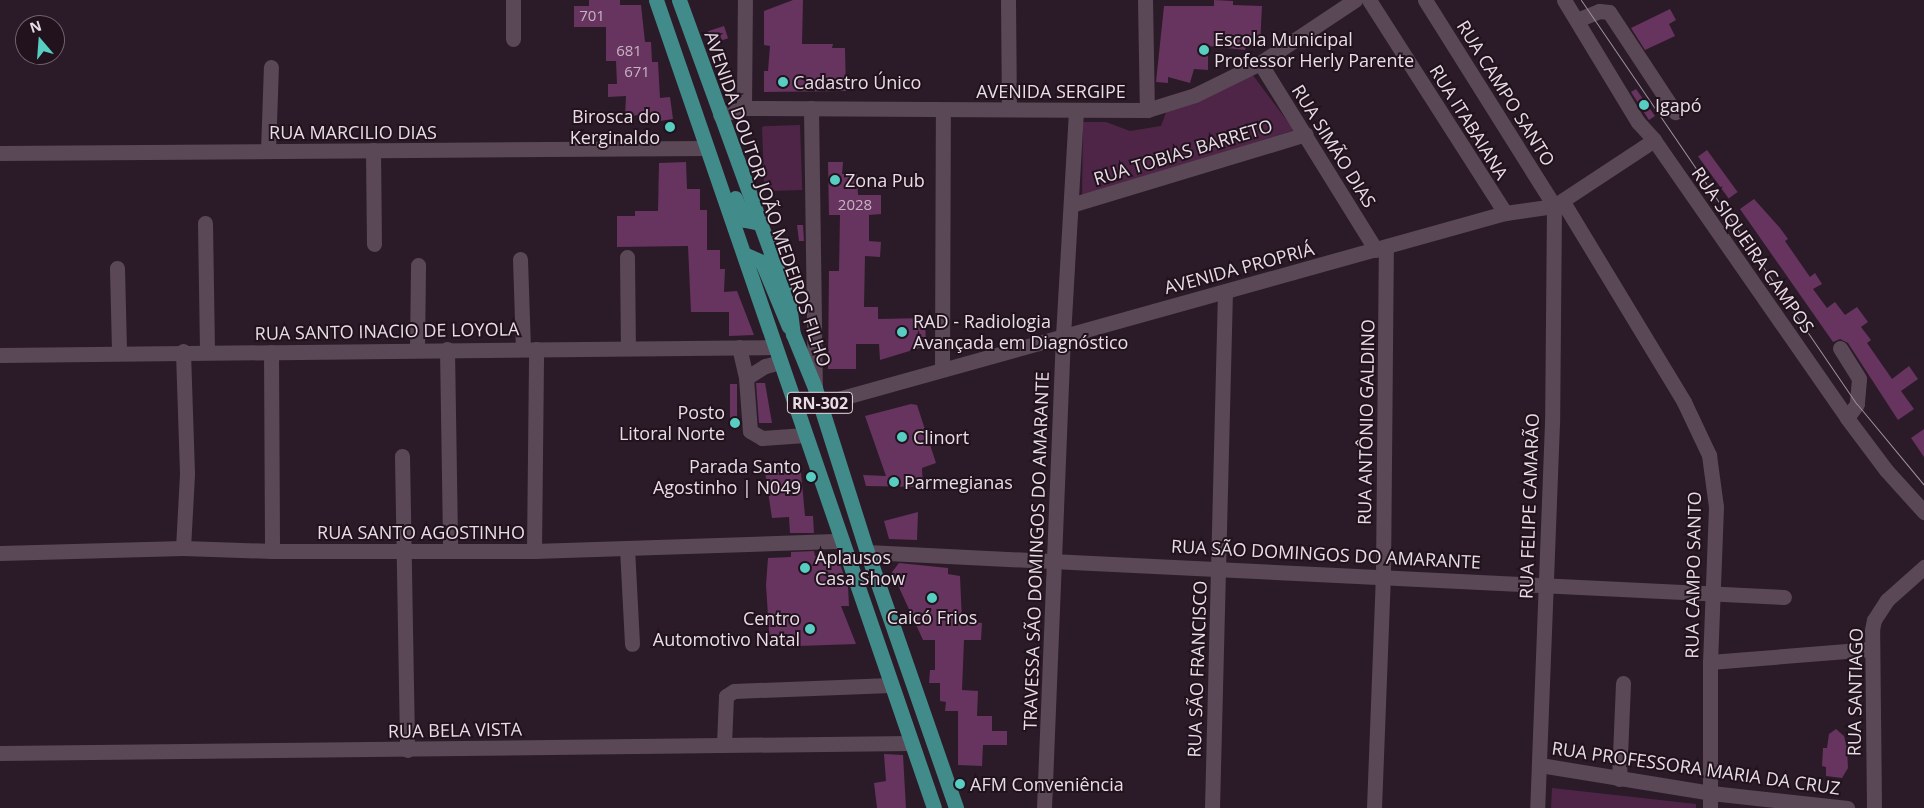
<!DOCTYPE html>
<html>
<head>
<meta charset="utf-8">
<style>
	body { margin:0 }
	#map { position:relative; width:1924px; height:808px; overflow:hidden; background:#2b1b28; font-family:"Open Sans",sans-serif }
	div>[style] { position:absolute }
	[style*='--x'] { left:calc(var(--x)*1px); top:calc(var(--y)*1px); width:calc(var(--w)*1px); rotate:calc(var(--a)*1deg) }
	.green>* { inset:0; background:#4e2547; transform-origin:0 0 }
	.building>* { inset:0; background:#66345e; transform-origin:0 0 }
	.minor>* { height:15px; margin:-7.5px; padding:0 7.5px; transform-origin:7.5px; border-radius:7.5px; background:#5b4856 }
	.major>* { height:15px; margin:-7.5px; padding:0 7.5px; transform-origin:7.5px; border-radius:7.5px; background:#418c8a }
	.tram>* { height:1px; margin:-0.5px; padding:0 0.5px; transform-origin:0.5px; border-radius:0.5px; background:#9e919b }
	.dots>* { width:14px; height:14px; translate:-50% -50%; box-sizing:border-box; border:2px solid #21121e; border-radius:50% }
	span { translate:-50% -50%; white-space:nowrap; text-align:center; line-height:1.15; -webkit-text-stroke:4px #21121e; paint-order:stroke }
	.number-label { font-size:15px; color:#c8b3c3 }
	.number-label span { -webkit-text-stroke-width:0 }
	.shield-label span { padding:1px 4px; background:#21121e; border:1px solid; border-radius:4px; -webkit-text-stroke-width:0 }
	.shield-label { font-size:16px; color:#e8dde5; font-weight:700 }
	.poi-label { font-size:18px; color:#e8dde5 }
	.left { translate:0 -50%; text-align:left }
	.right { translate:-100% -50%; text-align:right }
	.street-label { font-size:18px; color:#e8dde5 }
	.north { position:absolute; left:15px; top:15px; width:50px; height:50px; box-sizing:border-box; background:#21121e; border:1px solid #71636e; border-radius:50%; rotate:342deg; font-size:14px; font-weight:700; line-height:20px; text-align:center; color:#e8dde5 }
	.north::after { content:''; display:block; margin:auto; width:18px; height:22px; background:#57cec1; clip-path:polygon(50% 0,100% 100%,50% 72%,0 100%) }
</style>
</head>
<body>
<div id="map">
	<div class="green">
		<i style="clip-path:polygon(1252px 74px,1294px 130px,1082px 198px,1083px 122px,1106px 122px,1130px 131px,1161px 126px,1167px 110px)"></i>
		<i style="left:800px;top:125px;width:65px;height:38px;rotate:88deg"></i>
		<i style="clip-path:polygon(1552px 788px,1696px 804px,1696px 808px,1551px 808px)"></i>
	</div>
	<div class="building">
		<i style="clip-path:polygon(589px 0,620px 0,620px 5px,641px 5px,645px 42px,651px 42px,652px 62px,658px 62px,660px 98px,670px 97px,673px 119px,660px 121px,659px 112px,625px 117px,626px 96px,608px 97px,608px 84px,617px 84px,616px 61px,606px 61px,606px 27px,574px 27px,574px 6px,589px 6px)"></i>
		<i style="clip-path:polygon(793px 0,803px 0,802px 44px,833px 44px,832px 48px,845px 48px,846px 91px,764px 92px,764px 71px,768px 71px,770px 46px,764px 45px,764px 11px)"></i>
		<i style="clip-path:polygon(1214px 0,1233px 1px,1233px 5px,1262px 6px,1260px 46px,1246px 46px,1245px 50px,1208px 46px,1208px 70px,1194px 69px,1190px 83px,1168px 77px,1168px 83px,1156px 82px,1164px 6px,1214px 6px)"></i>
		<i style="clip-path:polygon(1670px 9px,1676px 20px,1669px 24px,1675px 36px,1645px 50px,1631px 28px)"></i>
		<i style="left:724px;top:26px;width:13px;height:17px;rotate:72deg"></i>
		<i style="clip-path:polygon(1636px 89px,1655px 116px,1649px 120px,1631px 92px)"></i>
		<i style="left:1707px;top:150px;width:52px;height:11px;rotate:54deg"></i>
		<i style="clip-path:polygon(686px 162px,687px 189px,700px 189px,700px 210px,707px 210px,707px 250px,720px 250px,720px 269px,725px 269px,724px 292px,737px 291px,754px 335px,729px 336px,729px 312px,691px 312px,688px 246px,617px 247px,617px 216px,635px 216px,635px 211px,658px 211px,659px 163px)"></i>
		<i style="clip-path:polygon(828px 162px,843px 162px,842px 174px,857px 174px,858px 195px,881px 195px,881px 214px,869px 215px,869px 241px,881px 242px,880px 257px,865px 256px,864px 307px,878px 307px,878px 319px,925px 318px,926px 346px,880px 360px,879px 344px,856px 344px,856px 369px,828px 369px,829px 271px,839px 271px,840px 215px,829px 215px)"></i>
		<i style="clip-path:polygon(1754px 199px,1780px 228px,1788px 239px,1785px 241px,1810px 277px,1815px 273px,1822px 284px,1813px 289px,1827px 308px,1835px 302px,1845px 315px,1857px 307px,1868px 322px,1861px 327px,1871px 340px,1867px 343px,1892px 379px,1909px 366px,1918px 379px,1901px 391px,1914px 409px,1898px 420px,1848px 343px,1840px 339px,1833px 342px,1740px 209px)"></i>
		<i style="clip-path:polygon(797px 225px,803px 225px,804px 241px,799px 241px)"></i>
		<i style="clip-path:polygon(756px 383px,765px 383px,772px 423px,759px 423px)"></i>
		<i style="left:730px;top:384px;width:7px;height:40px"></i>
		<i style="clip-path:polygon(911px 404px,917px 405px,936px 463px,922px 468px,923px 487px,866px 486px,863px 475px,886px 476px,865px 416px)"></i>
		<i style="clip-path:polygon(1924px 429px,1924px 457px,1911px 438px)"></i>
		<i style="clip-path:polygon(765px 472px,801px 472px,805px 516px,813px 516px,814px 533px,790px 533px,789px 517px,772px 518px)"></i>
		<i style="clip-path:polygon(918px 512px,917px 540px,889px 539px,884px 521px)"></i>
		<i style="clip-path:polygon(814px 551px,815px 556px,837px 555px,838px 559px,848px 586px,849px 606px,841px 606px,856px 644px,770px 647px,766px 585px,768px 558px,791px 557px,791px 552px)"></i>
		<i style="clip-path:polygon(899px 563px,948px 568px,948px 574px,960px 576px,962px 621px,982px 623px,981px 640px,964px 640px,962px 690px,978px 691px,977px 716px,992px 716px,992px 731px,1007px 731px,1007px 745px,983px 745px,982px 766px,958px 765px,958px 711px,945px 711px,946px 702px,940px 701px,940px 683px,929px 683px,930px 670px,935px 670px,935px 640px,923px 640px,892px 572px)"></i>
		<i style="clip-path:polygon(1836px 729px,1844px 736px,1847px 748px,1848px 768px,1842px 778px,1826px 776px,1826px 767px,1822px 766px,1823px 748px,1827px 748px,1829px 734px)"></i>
		<i style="clip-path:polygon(884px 754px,903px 755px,906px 808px,877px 808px,874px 783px,886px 781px)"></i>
	</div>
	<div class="minor">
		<i style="--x:1008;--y:0;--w:109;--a:89.5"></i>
		<i style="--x:1145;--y:0;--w:110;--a:89"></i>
		<i style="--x:1369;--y:0;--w:253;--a:57.4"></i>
		<i style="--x:1425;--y:0;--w:243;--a:57.9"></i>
		<i style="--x:1554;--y:206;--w:217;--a:90.5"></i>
		<i style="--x:1552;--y:423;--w:385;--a:92.2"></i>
		<i style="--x:1564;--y:0;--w:143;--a:58.8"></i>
		<i style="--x:1638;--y:122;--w:24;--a:48"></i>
		<i style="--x:1654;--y:140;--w:338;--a:55.2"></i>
		<i style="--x:1847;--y:418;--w:65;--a:53.1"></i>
		<i style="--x:1886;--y:470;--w:57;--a:47.9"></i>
		<i style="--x:1577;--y:20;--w:24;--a:-22"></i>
		<i style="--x:1599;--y:11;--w:10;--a:6"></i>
		<i style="--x:1609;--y:12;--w:120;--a:56.6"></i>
		<i style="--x:513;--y:39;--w:39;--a:-90"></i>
		<i style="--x:1260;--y:63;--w:220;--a:58.2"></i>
		<i style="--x:744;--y:108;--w:108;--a:-89.5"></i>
		<i style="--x:811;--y:108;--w:278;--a:89.2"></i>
		<i style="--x:720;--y:115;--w:25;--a:-16"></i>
		<i style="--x:744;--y:108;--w:403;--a:0.3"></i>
		<i style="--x:1147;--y:110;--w:50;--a:-17.4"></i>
		<i style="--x:1195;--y:95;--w:72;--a:-26.2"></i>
		<i style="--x:1260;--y:63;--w:114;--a:-33.6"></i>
		<i style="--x:373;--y:150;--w:94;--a:89.4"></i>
		<i style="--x:268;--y:151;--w:84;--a:-88"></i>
		<i style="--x:0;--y:153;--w:706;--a:-0.41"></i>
		<i style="--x:1563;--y:202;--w:234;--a:58.8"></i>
		<i style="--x:1684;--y:402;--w:59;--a:64.7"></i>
		<i style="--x:1709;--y:455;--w:52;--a:82.3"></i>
		<i style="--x:1716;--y:507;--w:155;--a:92.2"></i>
		<i style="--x:1710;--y:662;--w:146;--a:90"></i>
		<i style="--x:1071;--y:205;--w:245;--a:-16.8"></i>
		<i style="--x:205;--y:223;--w:128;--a:89.1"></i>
		<i style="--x:627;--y:257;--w:90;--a:89.4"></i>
		<i style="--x:520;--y:259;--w:89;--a:88.1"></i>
		<i style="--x:117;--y:268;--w:84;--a:88.6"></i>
		<i style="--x:739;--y:347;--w:32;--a:77"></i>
		<i style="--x:1840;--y:348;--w:36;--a:58"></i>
		<i style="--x:1859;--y:379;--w:25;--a:95"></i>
		<i style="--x:1857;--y:404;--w:17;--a:126"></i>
		<i style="--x:417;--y:349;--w:84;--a:-89.3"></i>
		<i style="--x:447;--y:349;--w:201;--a:89.1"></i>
		<i style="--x:271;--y:352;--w:199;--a:89.7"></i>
		<i style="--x:0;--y:355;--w:775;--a:-0.59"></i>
		<i style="--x:780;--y:362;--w:16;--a:165"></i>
		<i style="--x:765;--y:366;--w:22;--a:148"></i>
		<i style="--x:746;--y:378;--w:53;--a:85.7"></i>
		<i style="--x:750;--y:431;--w:14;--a:30"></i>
		<i style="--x:762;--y:438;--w:43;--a:-4"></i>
		<i style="--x:942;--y:369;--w:259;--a:-89.8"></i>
		<i style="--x:820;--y:404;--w:711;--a:-15.58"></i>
		<i style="--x:1505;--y:213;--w:49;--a:-8.1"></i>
		<i style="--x:1554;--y:206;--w:120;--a:-33.4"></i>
		<i style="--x:402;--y:456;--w:294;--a:89"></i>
		<i style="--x:183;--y:548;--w:75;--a:-86.9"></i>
		<i style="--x:187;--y:473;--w:122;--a:-91.9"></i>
		<i style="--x:627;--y:548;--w:96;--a:87"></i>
		<i style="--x:534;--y:551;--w:202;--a:-89.4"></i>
		<i style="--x:867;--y:552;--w:918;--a:2.81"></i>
		<i style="--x:0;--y:553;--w:183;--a:-1.6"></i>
		<i style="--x:183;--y:548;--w:89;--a:1.9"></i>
		<i style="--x:272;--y:551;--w:262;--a:0"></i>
		<i style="--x:534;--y:551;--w:308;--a:-1.9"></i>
		<i style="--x:1710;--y:662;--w:162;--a:-4.6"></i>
		<i style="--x:724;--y:744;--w:48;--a:-87.6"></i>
		<i style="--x:726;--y:696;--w:9;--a:-32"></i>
		<i style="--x:734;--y:691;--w:157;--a:-2.2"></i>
		<i style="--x:0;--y:753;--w:911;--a:-0.63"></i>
		<i style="--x:1540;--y:765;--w:173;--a:9.3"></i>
		<i style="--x:1711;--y:793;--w:137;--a:6.3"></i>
		<i style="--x:1619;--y:779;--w:96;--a:-87.6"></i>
		<i style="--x:1044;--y:808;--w:472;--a:-87.7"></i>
		<i style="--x:1063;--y:336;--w:225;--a:-86.7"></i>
		<i style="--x:1212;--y:808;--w:517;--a:-88.56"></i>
		<i style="--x:1374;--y:808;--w:232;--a:-87.8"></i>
		<i style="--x:1383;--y:576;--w:329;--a:-89.5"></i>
		<i style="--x:1874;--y:808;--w:178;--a:-90.6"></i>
		<i style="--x:1872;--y:630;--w:10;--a:-79"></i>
		<i style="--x:1874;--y:620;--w:24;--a:-57"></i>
		<i style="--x:1887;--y:600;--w:50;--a:-41.7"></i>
	</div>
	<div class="major">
		<i style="--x:656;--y:0;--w:854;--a:71.01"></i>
		<i style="--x:679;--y:0;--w:322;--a:70"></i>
		<i style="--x:789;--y:303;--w:31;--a:83"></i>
		<i style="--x:793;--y:334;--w:58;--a:67.8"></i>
		<i style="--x:815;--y:388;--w:172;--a:72.4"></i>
		<i style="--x:867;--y:552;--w:271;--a:70.8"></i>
		<i style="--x:735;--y:198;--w:24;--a:66"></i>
		<i style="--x:745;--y:220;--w:16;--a:11"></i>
		<i style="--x:744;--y:254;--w:20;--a:24"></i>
		<i style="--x:762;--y:262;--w:70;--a:67.4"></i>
	</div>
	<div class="tram">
		<i style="--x:1581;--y:0;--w:489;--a:55.7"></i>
		<i style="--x:1857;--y:404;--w:105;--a:50.4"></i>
	</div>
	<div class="dots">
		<i style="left:1204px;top:50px;background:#57cec1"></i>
		<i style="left:783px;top:82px;background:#57cec1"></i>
		<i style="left:1644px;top:105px;background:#57cec1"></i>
		<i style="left:670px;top:127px;background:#57cec1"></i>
		<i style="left:835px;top:180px;background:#57cec1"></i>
		<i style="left:902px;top:332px;background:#57cec1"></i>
		<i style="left:735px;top:423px;background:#57cec1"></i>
		<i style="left:902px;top:437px;background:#57cec1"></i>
		<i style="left:811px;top:477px;background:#57cec1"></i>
		<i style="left:894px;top:482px;background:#57cec1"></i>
		<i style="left:805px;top:568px;background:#57cec1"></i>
		<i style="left:932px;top:598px;background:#57cec1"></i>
		<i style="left:810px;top:629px;background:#57cec1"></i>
		<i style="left:960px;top:784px;background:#57cec1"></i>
	</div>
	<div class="number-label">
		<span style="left:592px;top:16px">701</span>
		<span style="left:629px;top:51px">681</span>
		<span style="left:637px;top:72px">671</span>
		<span style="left:855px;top:205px">2028</span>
	</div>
	<div class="shield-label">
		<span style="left:820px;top:403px">RN-302</span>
	</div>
	<div class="poi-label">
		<span class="left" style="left:1214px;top:50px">Escola Municipal<br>Professor Herly Parente</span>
		<span class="left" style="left:793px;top:82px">Cadastro Único</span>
		<span class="left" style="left:1655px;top:105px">Igapó</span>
		<span class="right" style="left:660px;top:127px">Birosca do<br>Kerginaldo</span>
		<span class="left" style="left:845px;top:180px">Zona Pub</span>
		<span class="left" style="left:913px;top:332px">RAD - Radiologia<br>Avançada em Diagnóstico</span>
		<span class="right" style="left:725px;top:423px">Posto<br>Litoral Norte</span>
		<span class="left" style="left:913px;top:437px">Clinort</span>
		<span class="right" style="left:801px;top:477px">Parada Santo<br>Agostinho | N049</span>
		<span class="left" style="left:904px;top:482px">Parmegianas</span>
		<span class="left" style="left:815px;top:568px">Aplausos<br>Casa Show</span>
		<span style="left:932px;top:617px">Caicó Frios</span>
		<span class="right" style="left:800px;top:629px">Centro<br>Automotivo Natal</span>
		<span class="left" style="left:970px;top:784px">AFM Conveniência</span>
	</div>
	<div class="street-label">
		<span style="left:1051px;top:91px">AVENIDA SERGIPE</span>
		<span style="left:1506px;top:93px;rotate:58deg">RUA CAMPO SANTO</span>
		<span style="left:1469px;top:122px;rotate:58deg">RUA ITABAIANA</span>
		<span style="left:353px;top:132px">RUA MARCILIO DIAS</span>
		<span style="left:1334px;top:146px;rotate:58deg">RUA SIMÃO DIAS</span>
		<span style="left:1183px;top:152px;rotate:-17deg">RUA TOBIAS BARRETO</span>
		<span style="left:768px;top:199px;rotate:71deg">AVENIDA DOUTOR JOÃO MEDEIROS FILHO</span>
		<span style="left:1753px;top:250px;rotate:55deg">RUA SIQUEIRA CAMPOS</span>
		<span style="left:1239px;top:268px;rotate:-15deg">AVENIDA PROPRIÁ</span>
		<span style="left:387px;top:331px;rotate:-1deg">RUA SANTO INACIO DE LOYOLA</span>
		<span style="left:1366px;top:422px;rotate:-89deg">RUA ANTÔNIO GALDINO</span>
		<span style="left:1529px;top:506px;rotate:-88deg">RUA FELIPE CAMARÃO</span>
		<span style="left:421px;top:532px">RUA SANTO AGOSTINHO</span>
		<span style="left:1036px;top:551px;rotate:-88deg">TRAVESSA SÃO DOMINGOS DO AMARANTE</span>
		<span style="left:1326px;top:554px;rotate:3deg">RUA SÃO DOMINGOS DO AMARANTE</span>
		<span style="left:1693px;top:575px;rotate:-89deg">RUA CAMPO SANTO</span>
		<span style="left:1197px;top:669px;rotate:-88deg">RUA SÃO FRANCISCO</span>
		<span style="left:1855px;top:692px;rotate:-89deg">RUA SANTIAGO</span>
		<span style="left:455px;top:730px;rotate:-1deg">RUA BELA VISTA</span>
		<span style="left:1696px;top:768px;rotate:8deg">RUA PROFESSORA MARIA DA CRUZ</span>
	</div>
	<div class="north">N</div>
</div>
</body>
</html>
